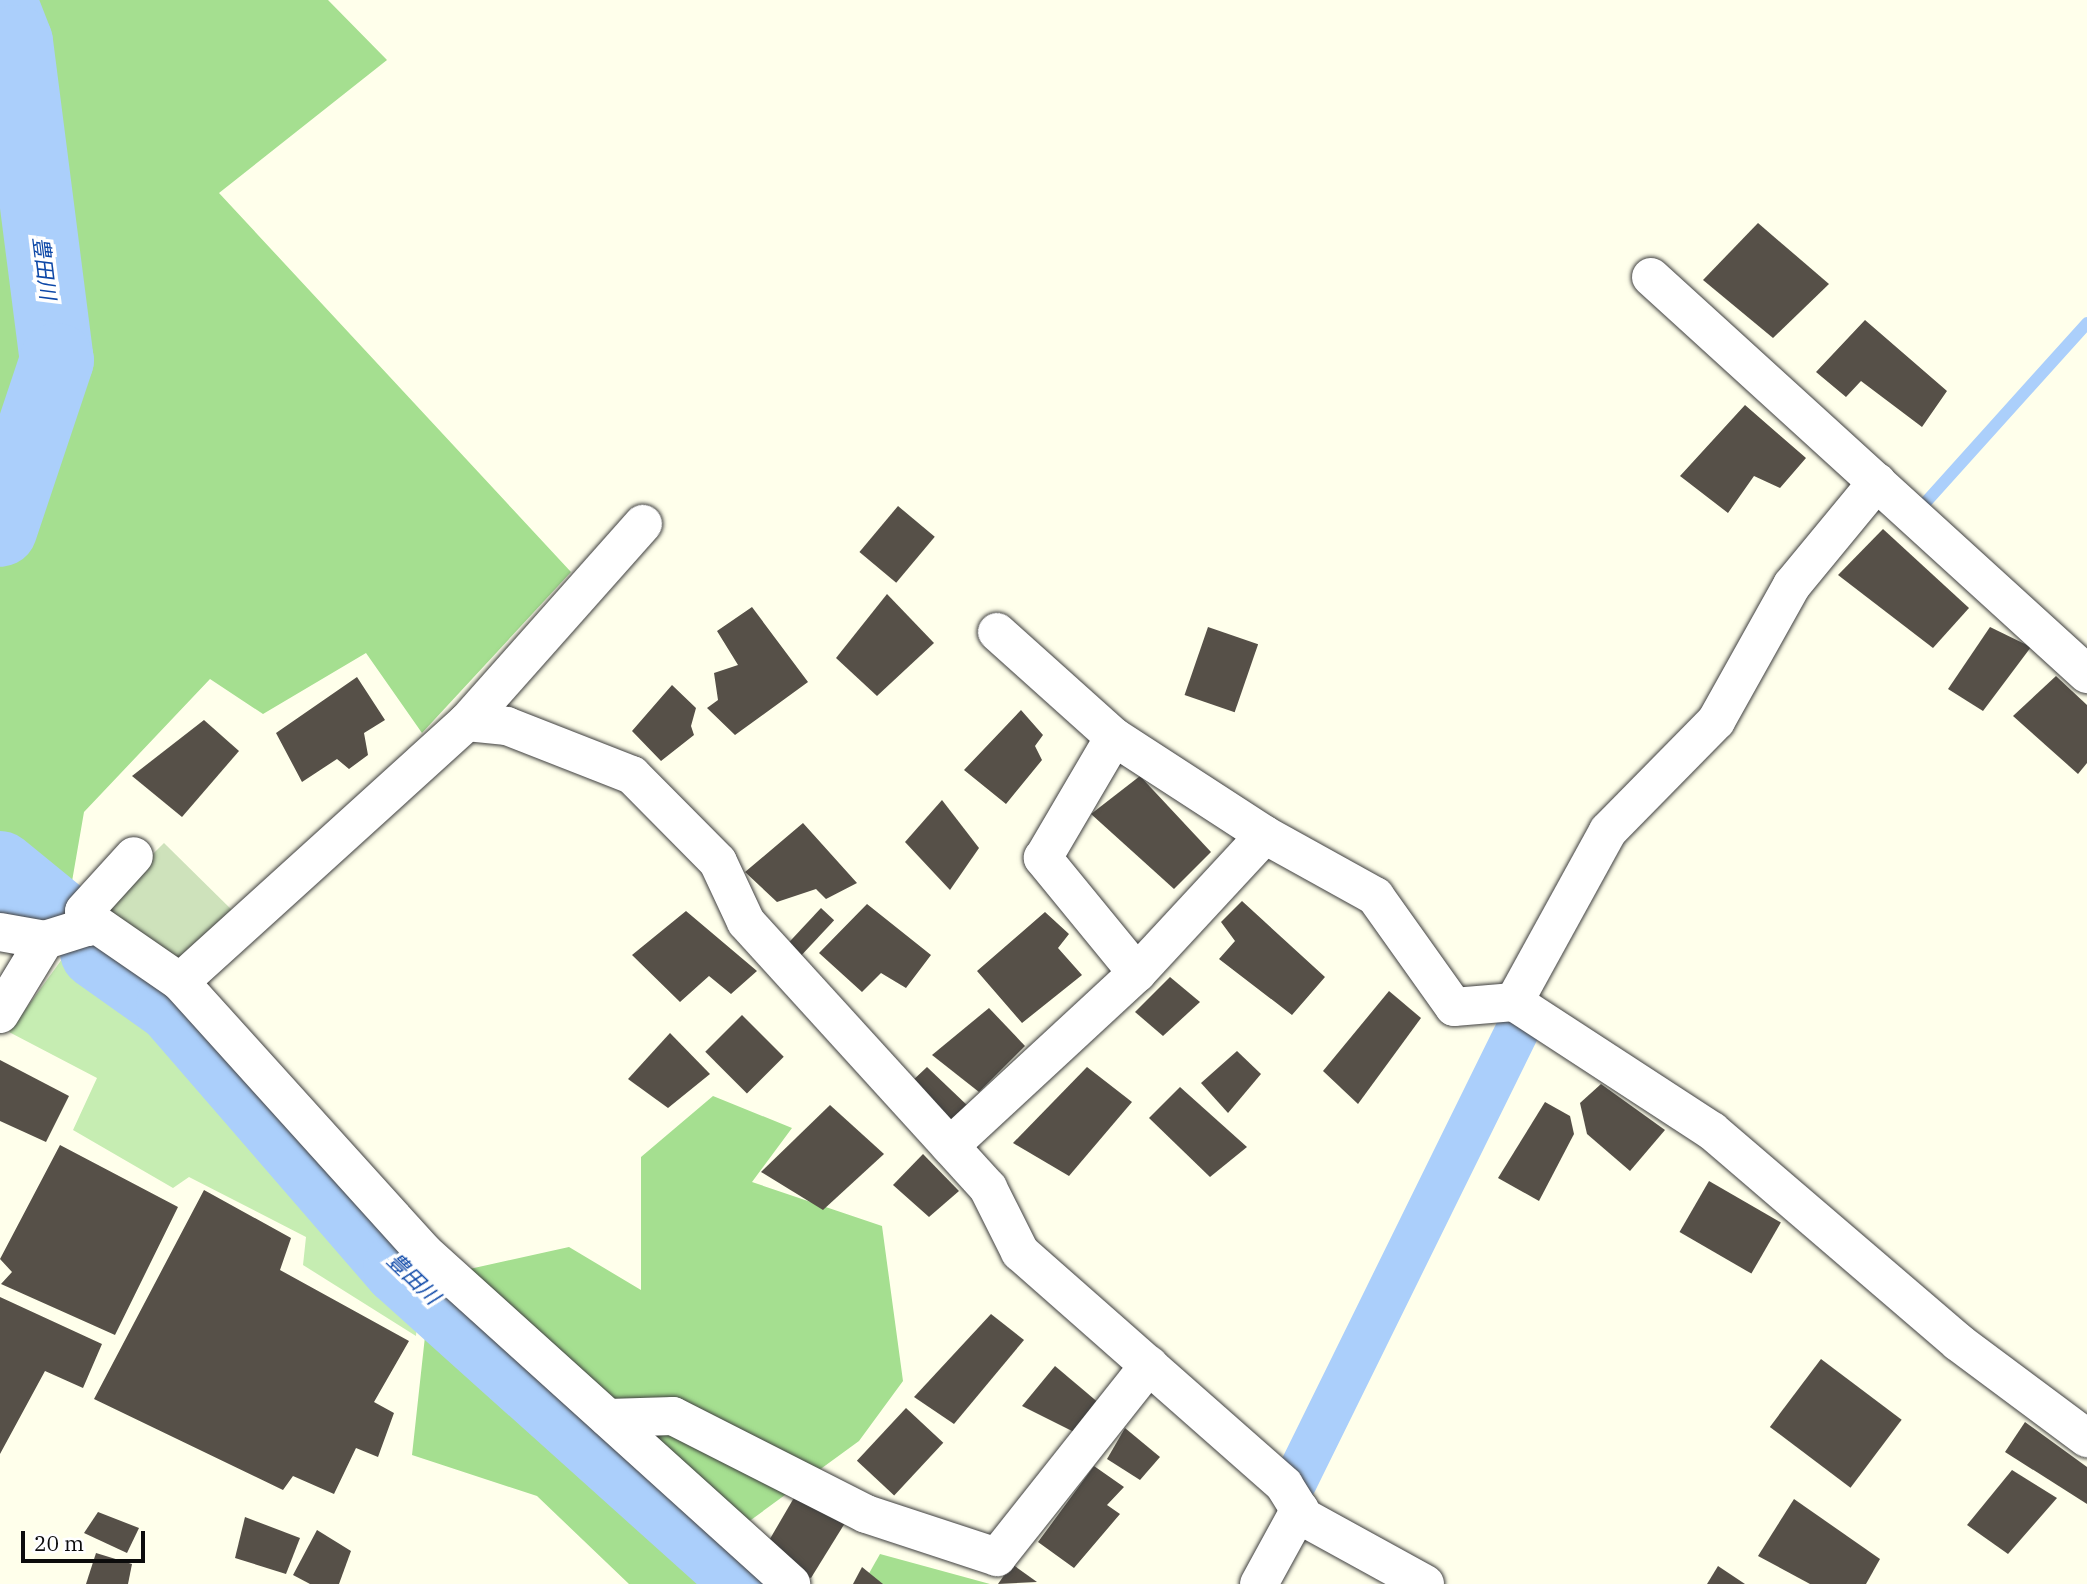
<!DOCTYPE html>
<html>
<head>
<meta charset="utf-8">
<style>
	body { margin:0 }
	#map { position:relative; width:2087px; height:1584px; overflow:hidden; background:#ffffeb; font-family:"IBM Plex Serif","Noto Sans JP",serif }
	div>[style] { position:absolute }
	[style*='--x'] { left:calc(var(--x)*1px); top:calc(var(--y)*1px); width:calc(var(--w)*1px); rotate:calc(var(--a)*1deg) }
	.green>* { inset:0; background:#c6edb2 }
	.forest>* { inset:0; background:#a5df90 }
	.cemetery>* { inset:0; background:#cee2bb }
	.stream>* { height:12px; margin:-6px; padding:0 6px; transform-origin:6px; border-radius:6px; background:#abcffb }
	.canal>* { height:44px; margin:-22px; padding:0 22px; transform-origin:22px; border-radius:22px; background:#abcffb }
	.river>* { height:74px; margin:-37px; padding:0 37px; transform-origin:37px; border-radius:37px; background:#abcffb }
	.building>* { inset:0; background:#565048; transform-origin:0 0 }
	.roads { filter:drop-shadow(0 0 2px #3f3f3f) drop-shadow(0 0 2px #3f3f3f) }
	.minor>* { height:38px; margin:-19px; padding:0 19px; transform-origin:19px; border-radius:19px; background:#fff }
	span { translate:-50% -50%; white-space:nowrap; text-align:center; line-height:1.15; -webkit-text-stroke:7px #fff; paint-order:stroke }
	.water-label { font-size:21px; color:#0c47a7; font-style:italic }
	.scale { position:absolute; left:21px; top:1531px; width:124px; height:32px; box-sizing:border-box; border:4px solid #0c0c0c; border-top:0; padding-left:9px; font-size:21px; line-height:24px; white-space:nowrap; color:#0c0c0c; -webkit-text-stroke:5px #fff; paint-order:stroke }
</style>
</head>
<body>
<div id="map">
	<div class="green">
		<i style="clip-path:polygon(73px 944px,165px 1011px,418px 1309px,416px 1336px,303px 1265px,306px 1237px,189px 1177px,173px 1188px,73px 1130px,97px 1078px,9px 1032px)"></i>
	</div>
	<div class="forest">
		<i style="clip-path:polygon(0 0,328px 0,387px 60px,219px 193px,571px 572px,422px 733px,366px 653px,263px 714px,210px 679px,84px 812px,70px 893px,0 835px)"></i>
		<i style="clip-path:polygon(713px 1096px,792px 1128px,752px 1182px,882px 1226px,903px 1381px,859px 1441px,744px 1525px,465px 1270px,569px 1247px,641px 1290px,641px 1157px)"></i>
		<i style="clip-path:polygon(427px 1318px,568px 1436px,729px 1584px,629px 1584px,537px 1496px,412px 1455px)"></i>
		<i style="clip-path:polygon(880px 1554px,990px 1584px,863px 1584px)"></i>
	</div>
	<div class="cemetery">
		<i style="clip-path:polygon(164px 843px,238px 916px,177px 967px,98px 908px)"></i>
	</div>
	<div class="stream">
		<i style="--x:1926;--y:502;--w:241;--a:-48"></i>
	</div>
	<div class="canal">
		<i style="--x:1295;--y:1482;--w:514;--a:-63.78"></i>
	</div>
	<div class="river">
		<i style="--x:0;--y:1;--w:44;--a:68.7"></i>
		<i style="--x:16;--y:42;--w:321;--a:82.7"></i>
		<i style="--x:57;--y:360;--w:179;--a:108.5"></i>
		<i style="--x:0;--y:868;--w:77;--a:39.2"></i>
		<i style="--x:97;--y:952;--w:93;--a:35.4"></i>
		<i style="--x:173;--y:1006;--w:347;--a:49.1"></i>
		<i style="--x:400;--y:1268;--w:473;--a:41.9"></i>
	</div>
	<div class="building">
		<i style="clip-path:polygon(1758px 223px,1829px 284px,1773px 338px,1703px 280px)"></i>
		<i style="clip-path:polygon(1865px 320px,1947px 391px,1922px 427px,1861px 381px,1846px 397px,1816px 372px)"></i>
		<i style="clip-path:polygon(1745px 405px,1806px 458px,1780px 488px,1754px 476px,1728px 513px,1680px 476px)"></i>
		<i style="left:898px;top:506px;width:48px;height:60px;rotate:40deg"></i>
		<i style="clip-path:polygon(1883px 529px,1969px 608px,1933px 648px,1838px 575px)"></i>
		<i style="clip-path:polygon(887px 594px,934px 643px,877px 696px,836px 658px)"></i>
		<i style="clip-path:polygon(752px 607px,808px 682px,735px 735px,707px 708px,718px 700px,714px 673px,738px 665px,717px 631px)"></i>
		<i style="left:1208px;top:627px;width:53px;height:72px;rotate:19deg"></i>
		<i style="clip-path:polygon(1990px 627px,2031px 647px,1983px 711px,1948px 689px)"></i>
		<i style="clip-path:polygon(2056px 676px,2087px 705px,2087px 763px,2078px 774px,2013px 716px)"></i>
		<i style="clip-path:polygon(357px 677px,385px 720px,364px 733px,368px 755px,349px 769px,337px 759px,302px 782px,276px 733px)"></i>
		<i style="clip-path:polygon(672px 685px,696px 708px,691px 726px,694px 735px,661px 761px,632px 731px)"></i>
		<i style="clip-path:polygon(1021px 710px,1043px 735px,1035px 746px,1042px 760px,1006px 804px,964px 770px)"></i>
		<i style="clip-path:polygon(204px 720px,239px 751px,182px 817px,132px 776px)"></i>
		<i style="clip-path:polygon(1140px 776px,1211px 852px,1174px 889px,1091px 814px)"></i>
		<i style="clip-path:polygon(942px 800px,979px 848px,950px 890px,905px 842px)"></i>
		<i style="clip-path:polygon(803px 823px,857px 883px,826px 899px,816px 889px,777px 902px,745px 872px)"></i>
		<i style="clip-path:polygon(1242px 901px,1325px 977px,1292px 1015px,1219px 959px,1235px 941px,1221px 922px)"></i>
		<i style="clip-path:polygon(867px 904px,931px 955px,906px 988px,881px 973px,862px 992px,819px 953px)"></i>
		<i style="left:821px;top:908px;width:18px;height:52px;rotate:43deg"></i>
		<i style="clip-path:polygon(686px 911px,757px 971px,731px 994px,709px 976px,680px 1002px,632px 955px)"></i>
		<i style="clip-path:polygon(1045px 912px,1069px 934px,1058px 948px,1082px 975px,1022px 1023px,977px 971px)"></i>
		<i style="clip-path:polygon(1170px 977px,1200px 1002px,1163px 1036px,1135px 1012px)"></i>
		<i style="clip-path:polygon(1389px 991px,1421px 1018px,1358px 1104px,1323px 1071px)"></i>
		<i style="clip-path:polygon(989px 1008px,1025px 1046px,979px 1092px,932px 1055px)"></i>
		<i style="left:742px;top:1015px;width:59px;height:52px;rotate:45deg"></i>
		<i style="clip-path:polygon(670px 1033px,710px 1074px,668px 1108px,628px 1079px)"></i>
		<i style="clip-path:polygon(1237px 1051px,1261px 1074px,1228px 1113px,1201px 1083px)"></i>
		<i style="clip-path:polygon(0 1060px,69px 1096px,46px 1142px,0 1121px)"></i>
		<i style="clip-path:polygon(927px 1067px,969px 1107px,949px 1131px,910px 1083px)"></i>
		<i style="clip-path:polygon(1087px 1067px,1132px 1102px,1069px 1176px,1013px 1143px)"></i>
		<i style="clip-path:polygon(1601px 1084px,1665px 1130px,1630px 1171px,1587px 1134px,1580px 1103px)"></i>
		<i style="clip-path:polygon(1180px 1087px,1247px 1147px,1210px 1177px,1149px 1118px)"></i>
		<i style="clip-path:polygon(1545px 1102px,1570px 1116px,1574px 1134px,1539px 1201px,1498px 1178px)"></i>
		<i style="clip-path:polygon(830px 1105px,884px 1154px,823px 1210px,761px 1172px)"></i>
		<i style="clip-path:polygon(60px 1145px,178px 1207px,115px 1335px,1px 1284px,12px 1272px,0 1259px)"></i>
		<i style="clip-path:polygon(923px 1154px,959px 1191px,929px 1217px,893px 1185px)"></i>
		<i style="left:1709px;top:1181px;width:83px;height:59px;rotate:30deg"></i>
		<i style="clip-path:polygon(204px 1190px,291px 1238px,280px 1270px,409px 1341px,374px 1402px,394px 1413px,378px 1457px,356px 1448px,334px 1494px,293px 1476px,283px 1490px,94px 1399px)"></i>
		<i style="clip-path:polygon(0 1297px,102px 1344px,83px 1388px,45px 1371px,0 1454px)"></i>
		<i style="clip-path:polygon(991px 1314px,1024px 1340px,954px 1424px,914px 1397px)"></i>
		<i style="left:1821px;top:1359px;width:101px;height:85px;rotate:37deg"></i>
		<i style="clip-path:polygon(1055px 1366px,1100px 1404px,1080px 1435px,1022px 1406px)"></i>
		<i style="left:906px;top:1408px;width:51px;height:72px;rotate:43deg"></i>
		<i style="clip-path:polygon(2025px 1422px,2087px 1467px,2087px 1504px,2005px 1452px)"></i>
		<i style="clip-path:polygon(1125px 1428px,1160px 1457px,1140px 1480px,1107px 1459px)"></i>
		<i style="clip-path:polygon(1094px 1466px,1124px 1487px,1107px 1505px,1120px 1514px,1074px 1568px,1038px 1542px)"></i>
		<i style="clip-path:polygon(2012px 1470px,2057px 1498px,2008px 1554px,1967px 1525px)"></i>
		<i style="clip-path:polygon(795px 1496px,845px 1523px,811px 1578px,760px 1556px)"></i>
		<i style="clip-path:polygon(1794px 1499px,1880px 1559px,1866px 1584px,1810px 1584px,1758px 1556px)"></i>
		<i style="clip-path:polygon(98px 1512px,139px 1528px,127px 1553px,84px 1533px)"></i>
		<i style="clip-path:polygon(245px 1517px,300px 1538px,286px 1574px,235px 1558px)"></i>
		<i style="clip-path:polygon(317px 1530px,351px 1551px,339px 1584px,310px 1584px,293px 1575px)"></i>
		<i style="clip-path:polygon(96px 1553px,132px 1564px,128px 1584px,86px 1584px)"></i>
		<i style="clip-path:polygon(1012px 1564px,1037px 1582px,998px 1584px)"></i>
		<i style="clip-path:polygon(1718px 1566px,1745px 1584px,1707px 1584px)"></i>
		<i style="clip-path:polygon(862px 1567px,883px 1584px,853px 1584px)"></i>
	</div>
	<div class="roads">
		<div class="minor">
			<i style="--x:1651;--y:277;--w:590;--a:42.32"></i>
			<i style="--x:1877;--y:482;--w:134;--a:129.5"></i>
			<i style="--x:1792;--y:585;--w:156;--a:119.2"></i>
			<i style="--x:1716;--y:721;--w:154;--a:134.5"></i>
			<i style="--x:1608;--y:831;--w:195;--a:118.8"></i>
			<i style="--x:1514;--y:1002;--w:236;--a:33.1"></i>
			<i style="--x:1712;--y:1131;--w:324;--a:40.6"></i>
			<i style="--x:1958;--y:1342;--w:161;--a:36.7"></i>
			<i style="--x:997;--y:632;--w:157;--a:41.9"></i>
			<i style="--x:467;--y:722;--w:265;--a:-48.4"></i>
			<i style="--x:88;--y:927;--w:16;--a:-104"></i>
			<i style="--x:84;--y:911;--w:74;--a:-47.7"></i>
			<i style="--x:0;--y:932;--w:46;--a:10.1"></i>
			<i style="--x:45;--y:940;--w:53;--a:-17.4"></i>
			<i style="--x:96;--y:924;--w:102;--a:34.6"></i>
			<i style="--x:180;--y:982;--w:387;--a:-42.2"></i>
			<i style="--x:467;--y:722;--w:40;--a:5.7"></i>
			<i style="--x:507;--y:726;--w:134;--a:21.4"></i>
			<i style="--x:632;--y:775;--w:122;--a:45.3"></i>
			<i style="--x:718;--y:862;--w:66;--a:65"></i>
			<i style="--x:746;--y:922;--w:360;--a:47.7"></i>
			<i style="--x:988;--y:1188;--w:72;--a:63.4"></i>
			<i style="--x:1020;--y:1252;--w:352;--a:41.4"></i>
			<i style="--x:1284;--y:1485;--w:39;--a:58"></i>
			<i style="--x:1305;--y:1518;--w:137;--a:28.8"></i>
			<i style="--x:1137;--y:973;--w:149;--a:-129.3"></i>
			<i style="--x:1043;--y:858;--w:140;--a:-59.6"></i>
			<i style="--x:1114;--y:737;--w:180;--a:33"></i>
			<i style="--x:1265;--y:835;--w:126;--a:29"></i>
			<i style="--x:1375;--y:896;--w:136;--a:54.6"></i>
			<i style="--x:1454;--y:1007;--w:60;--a:-4.8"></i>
			<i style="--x:180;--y:982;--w:364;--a:47.9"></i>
			<i style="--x:424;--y:1252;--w:495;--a:42.1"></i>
			<i style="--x:0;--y:1014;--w:87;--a:-58.7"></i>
			<i style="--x:950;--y:1146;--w:255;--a:-42.8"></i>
			<i style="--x:1137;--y:973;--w:188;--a:-47.2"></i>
			<i style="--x:608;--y:1418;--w:65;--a:-1.8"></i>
			<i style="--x:673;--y:1416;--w:216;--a:26.9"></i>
			<i style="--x:866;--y:1514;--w:138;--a:18.2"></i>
			<i style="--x:997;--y:1557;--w:245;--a:-51.6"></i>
			<i style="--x:1259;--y:1584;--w:85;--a:-61.3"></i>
		</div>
	</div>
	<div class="water-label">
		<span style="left:45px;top:268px;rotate:83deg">豊田川</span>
		<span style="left:414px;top:1278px;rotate:44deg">豊田川</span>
	</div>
	<div class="scale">20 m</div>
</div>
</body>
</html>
